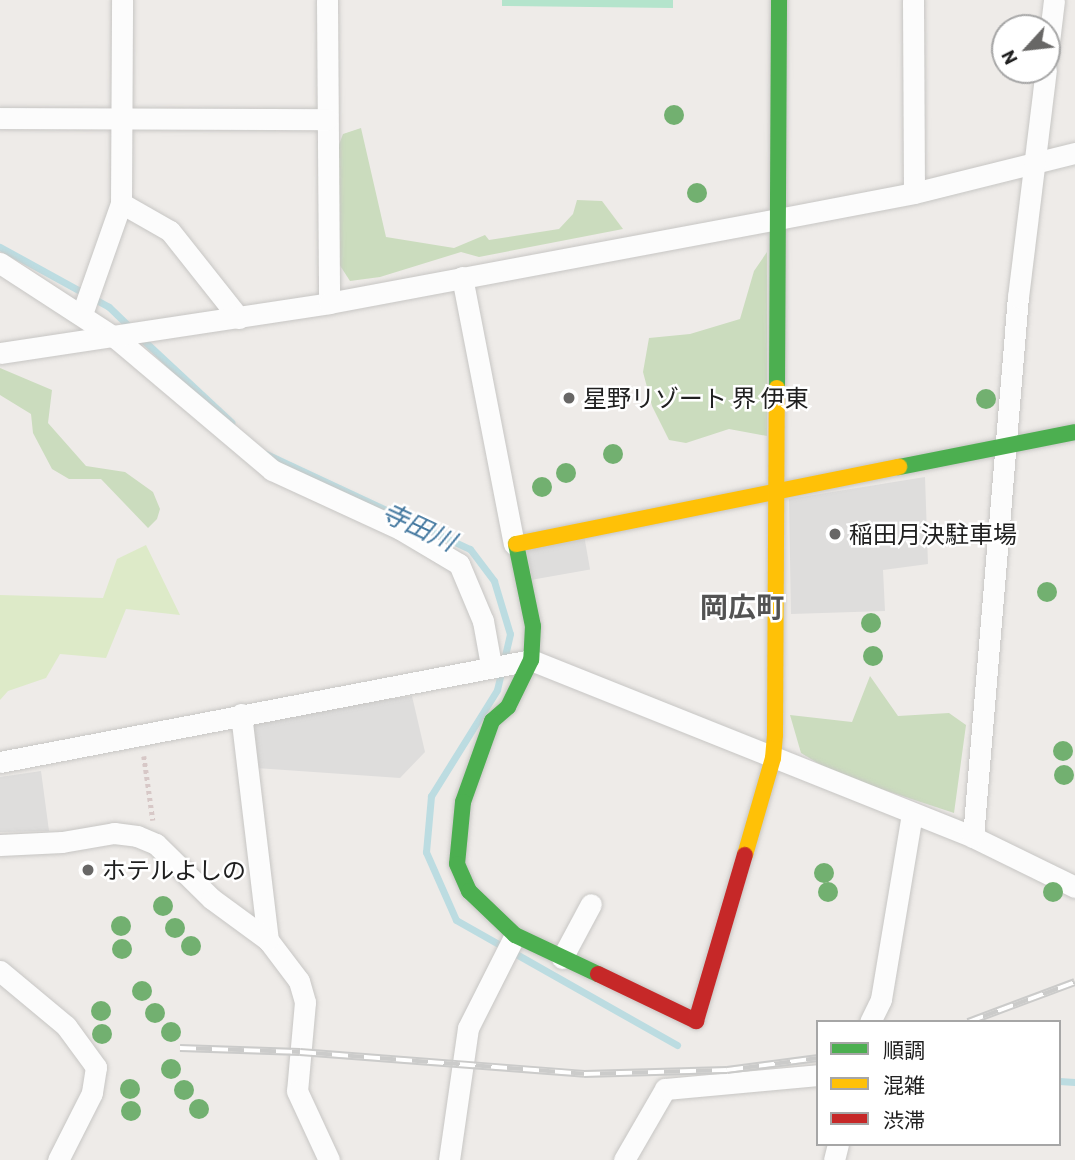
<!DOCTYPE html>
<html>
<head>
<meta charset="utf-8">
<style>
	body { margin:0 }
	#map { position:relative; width:1075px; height:1160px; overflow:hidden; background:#eeebe8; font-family:Barlow,"Noto Sans JP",sans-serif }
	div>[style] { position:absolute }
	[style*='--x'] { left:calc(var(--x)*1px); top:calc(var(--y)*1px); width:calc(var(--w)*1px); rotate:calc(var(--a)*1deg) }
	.grass>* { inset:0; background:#ddeac8 }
	.forest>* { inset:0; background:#cbdcbe }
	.pitch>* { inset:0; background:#b4e4cc }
	.parking>* { inset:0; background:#dedddc; transform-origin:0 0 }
	.stream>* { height:7px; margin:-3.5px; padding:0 3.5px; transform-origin:3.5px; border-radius:3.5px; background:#bcdce1 }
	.path>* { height:4.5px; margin-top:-2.25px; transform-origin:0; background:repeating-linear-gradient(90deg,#d7c8c7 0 3.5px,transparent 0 7px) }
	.roads { filter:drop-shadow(0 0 2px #c7c6c4) drop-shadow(0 0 2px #c7c6c4) }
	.street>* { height:21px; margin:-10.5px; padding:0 10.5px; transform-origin:10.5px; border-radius:10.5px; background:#fcfcfc }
	.fast>* { height:16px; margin:-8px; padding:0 8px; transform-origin:8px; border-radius:8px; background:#4caf50 }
	.slow>* { height:16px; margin:-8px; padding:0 8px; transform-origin:8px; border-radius:8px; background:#ffc107 }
	.jam>* { height:16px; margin:-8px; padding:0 8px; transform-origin:8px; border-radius:8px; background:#c62828 }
	.rail>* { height:8px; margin-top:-4px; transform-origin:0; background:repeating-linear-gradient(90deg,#fff 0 16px,#cbcbca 0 32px); box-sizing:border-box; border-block:2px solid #cbcbca }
	.trees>* { width:20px; height:20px; margin:-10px; border-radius:50%; background:#72b070 }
	.dots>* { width:19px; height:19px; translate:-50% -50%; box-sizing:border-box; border:4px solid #fff; border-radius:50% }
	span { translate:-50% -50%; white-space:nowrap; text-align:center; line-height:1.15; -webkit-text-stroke:5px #fff; paint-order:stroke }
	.poi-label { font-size:24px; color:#202020 }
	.left { translate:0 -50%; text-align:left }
	.water-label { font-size:26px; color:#4579a0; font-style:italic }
	.quarter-label { font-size:28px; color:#535353; font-weight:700 }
	.legend { position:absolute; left:816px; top:1020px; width:245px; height:126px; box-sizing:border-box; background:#fff; border:2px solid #a6a6a6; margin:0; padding:9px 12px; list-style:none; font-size:21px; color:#202020 }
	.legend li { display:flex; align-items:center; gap:14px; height:35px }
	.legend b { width:35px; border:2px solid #a6a6a6 }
	.north { position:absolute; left:991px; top:14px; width:70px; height:70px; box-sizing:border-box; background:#fff; border:2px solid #a6a6a6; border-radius:50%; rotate:243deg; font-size:19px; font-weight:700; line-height:28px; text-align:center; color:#202020 }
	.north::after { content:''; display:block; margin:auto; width:24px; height:32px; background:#686766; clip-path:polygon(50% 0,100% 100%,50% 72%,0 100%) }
</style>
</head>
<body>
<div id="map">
	<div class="grass">
		<i style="clip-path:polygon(146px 545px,180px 615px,126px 609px,106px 658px,60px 654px,46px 678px,8px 691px,0 700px,0 595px,103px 598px,117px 559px)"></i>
	</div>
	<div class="forest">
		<i style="clip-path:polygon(361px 128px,386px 237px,454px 248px,485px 235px,489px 240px,559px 229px,573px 214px,577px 200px,602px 201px,623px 229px,479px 257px,461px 252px,380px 277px,350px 281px,339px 264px,335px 155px,343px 134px)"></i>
		<i style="clip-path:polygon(767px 252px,767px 436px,729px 429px,686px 443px,669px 440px,652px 406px,643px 372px,649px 338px,690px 334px,740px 319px,754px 271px)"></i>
		<i style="clip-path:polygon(0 368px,52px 390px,48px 423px,86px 466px,125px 472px,153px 492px,160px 509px,157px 519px,148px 528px,101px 479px,69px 479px,52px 469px,33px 433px,31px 414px,0 395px)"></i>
		<i style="clip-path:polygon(870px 676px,898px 716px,949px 713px,966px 725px,954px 813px,836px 774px,801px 753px,790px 715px,852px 722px)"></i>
	</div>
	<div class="pitch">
		<i style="clip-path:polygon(502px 0,673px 0,673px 8px,502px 6px)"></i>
	</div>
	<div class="parking">
		<i style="clip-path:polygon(925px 477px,928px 564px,883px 570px,885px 611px,791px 614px,789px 499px)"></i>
		<i style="left:584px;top:535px;width:35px;height:59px;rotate:80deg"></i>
		<i style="clip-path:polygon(412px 696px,425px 752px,400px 778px,256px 768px,249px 719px)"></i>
		<i style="clip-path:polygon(41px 771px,49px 831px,0 832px,0 777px)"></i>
	</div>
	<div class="stream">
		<i style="--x:0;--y:247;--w:124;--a:28.8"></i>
		<i style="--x:109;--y:307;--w:32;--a:44"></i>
		<i style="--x:140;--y:337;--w:125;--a:43"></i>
		<i style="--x:266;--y:454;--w:225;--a:25"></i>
		<i style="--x:470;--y:549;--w:40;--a:53"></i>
		<i style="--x:494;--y:581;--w:55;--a:73.2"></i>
		<i style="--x:510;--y:634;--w:57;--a:103.1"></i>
		<i style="--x:497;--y:690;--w:125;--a:121.9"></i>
		<i style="--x:431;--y:796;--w:56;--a:95.1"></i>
		<i style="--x:426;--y:852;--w:74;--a:66.2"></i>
		<i style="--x:456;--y:920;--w:254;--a:29.5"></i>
		<i style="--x:1059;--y:1081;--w:16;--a:4"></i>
	</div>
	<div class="path">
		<i style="--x:144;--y:756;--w:65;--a:82"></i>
	</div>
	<div class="roads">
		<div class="street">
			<i style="--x:327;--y:0;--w:303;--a:89.6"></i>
			<i style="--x:913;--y:0;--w:193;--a:89.7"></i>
			<i style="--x:1047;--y:58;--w:58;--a:-83.1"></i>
			<i style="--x:0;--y:118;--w:327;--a:0.2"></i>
			<i style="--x:121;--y:203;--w:56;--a:29.7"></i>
			<i style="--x:170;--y:231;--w:111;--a:51.6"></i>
			<i style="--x:0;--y:263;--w:140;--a:33"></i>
			<i style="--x:117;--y:339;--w:203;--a:40.2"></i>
			<i style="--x:272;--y:470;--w:141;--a:24.7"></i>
			<i style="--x:400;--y:529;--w:69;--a:30.7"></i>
			<i style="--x:459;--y:564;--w:62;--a:67.2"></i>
			<i style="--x:483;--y:621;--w:45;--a:79.7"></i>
			<i style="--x:462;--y:277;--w:272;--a:79"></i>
			<i style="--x:82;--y:314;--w:118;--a:-70.6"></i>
			<i style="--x:121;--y:203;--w:203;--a:-89.7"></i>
			<i style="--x:0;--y:353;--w:333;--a:-8.6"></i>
			<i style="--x:329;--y:303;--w:457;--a:-10.6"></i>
			<i style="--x:778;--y:219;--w:138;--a:-10.8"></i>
			<i style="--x:914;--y:193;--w:166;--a:-14"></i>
			<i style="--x:241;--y:714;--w:228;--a:83.2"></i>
			<i style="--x:268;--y:940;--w:51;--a:52.9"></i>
			<i style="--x:299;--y:981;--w:22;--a:74"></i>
			<i style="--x:305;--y:1002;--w:89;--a:95.1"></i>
			<i style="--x:297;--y:1091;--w:76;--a:65.1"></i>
			<i style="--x:0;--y:762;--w:541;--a:-10.87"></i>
			<i style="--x:531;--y:660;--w:476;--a:21.8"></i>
			<i style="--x:973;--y:837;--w:114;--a:26.1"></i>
			<i style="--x:973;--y:837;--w:542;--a:-85.24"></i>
			<i style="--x:1018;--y:297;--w:229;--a:-83"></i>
			<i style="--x:0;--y:845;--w:62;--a:-2.8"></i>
			<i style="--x:62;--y:842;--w:53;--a:-9.8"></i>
			<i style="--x:114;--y:833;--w:23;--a:7"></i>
			<i style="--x:137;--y:836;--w:21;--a:23"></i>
			<i style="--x:156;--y:844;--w:78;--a:44.5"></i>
			<i style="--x:212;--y:899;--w:69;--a:36.2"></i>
			<i style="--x:562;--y:958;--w:61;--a:-61.8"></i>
			<i style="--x:0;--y:971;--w:86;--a:39.8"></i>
			<i style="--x:66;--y:1026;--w:51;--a:53.8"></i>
			<i style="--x:96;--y:1067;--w:26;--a:99"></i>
			<i style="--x:92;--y:1093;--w:75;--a:116.9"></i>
			<i style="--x:870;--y:1022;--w:25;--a:-64"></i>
			<i style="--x:881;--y:999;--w:188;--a:-80.5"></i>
			<i style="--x:449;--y:1160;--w:133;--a:-81.8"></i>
			<i style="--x:468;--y:1028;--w:102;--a:-63.2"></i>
			<i style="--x:624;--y:1160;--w:82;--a:-60"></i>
			<i style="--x:665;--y:1089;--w:154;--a:-5.2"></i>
			<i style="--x:834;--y:1160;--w:16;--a:-76"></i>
		</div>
		<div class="fast">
			<i style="--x:777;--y:388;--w:388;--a:-89.7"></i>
			<i style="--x:899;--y:467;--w:179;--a:-11.2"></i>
			<i style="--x:516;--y:544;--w:84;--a:78.3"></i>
			<i style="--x:533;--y:626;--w:34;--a:93"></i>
			<i style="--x:531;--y:660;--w:52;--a:116.1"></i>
			<i style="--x:508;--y:707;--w:21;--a:139"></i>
			<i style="--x:492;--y:721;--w:86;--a:109.7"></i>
			<i style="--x:463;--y:802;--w:62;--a:95.5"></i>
			<i style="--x:457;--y:864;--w:30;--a:66"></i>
			<i style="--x:469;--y:891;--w:64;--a:43.7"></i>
			<i style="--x:515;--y:935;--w:92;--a:25.2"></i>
		</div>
		<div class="slow">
			<i style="--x:516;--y:544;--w:391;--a:-11.4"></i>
			<i style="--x:745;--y:855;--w:101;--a:-73.9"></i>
			<i style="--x:773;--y:758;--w:24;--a:-85"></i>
			<i style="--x:775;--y:734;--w:346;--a:-89.7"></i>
		</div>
		<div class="jam">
			<i style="--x:598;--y:974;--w:109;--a:25.6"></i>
			<i style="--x:696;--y:1021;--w:173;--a:-73.6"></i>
		</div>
	</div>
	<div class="rail">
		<i style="--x:968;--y:1022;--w:114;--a:-20.5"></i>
		<i style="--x:180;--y:1048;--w:120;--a:1.9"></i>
		<i style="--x:300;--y:1052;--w:285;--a:4.4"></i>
		<i style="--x:584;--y:1074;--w:143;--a:-1.6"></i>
		<i style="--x:727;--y:1070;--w:92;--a:-7.5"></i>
	</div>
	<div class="trees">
		<i style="left:674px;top:115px"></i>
		<i style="left:697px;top:193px"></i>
		<i style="left:986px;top:399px"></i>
		<i style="left:613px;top:454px"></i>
		<i style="left:566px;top:473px"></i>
		<i style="left:542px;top:487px"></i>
		<i style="left:1047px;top:592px"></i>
		<i style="left:871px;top:623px"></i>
		<i style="left:873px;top:656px"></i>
		<i style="left:1063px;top:751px"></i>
		<i style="left:1064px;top:775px"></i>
		<i style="left:824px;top:873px"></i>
		<i style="left:828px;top:892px"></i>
		<i style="left:1053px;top:892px"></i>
		<i style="left:163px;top:906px"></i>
		<i style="left:121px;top:926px"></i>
		<i style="left:175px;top:928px"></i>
		<i style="left:191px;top:946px"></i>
		<i style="left:122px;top:949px"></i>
		<i style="left:142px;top:991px"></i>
		<i style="left:101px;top:1011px"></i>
		<i style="left:155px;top:1013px"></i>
		<i style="left:171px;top:1032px"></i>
		<i style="left:102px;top:1034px"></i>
		<i style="left:171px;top:1069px"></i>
		<i style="left:130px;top:1089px"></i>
		<i style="left:184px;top:1090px"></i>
		<i style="left:199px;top:1109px"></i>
		<i style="left:131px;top:1111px"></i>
	</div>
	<div class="dots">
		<i style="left:569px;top:398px;background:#686766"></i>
		<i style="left:835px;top:534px;background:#686766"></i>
		<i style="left:88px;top:870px;background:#686766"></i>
	</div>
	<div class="poi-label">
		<span class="left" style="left:583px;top:398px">星野リゾート 界 伊東</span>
		<span class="left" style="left:849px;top:534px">稲田月決駐車場</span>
		<span class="left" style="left:102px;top:870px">ホテルよしの</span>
	</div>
	<div class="water-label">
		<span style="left:419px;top:526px;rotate:25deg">寺田川</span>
	</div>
	<div class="quarter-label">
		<span style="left:742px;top:606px">岡広町</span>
	</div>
	<ul class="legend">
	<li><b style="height:9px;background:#4caf50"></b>順調</li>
	<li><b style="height:9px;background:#ffc107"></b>混雑</li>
	<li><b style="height:9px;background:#c62828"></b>渋滞</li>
	</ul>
	<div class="north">N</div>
</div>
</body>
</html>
